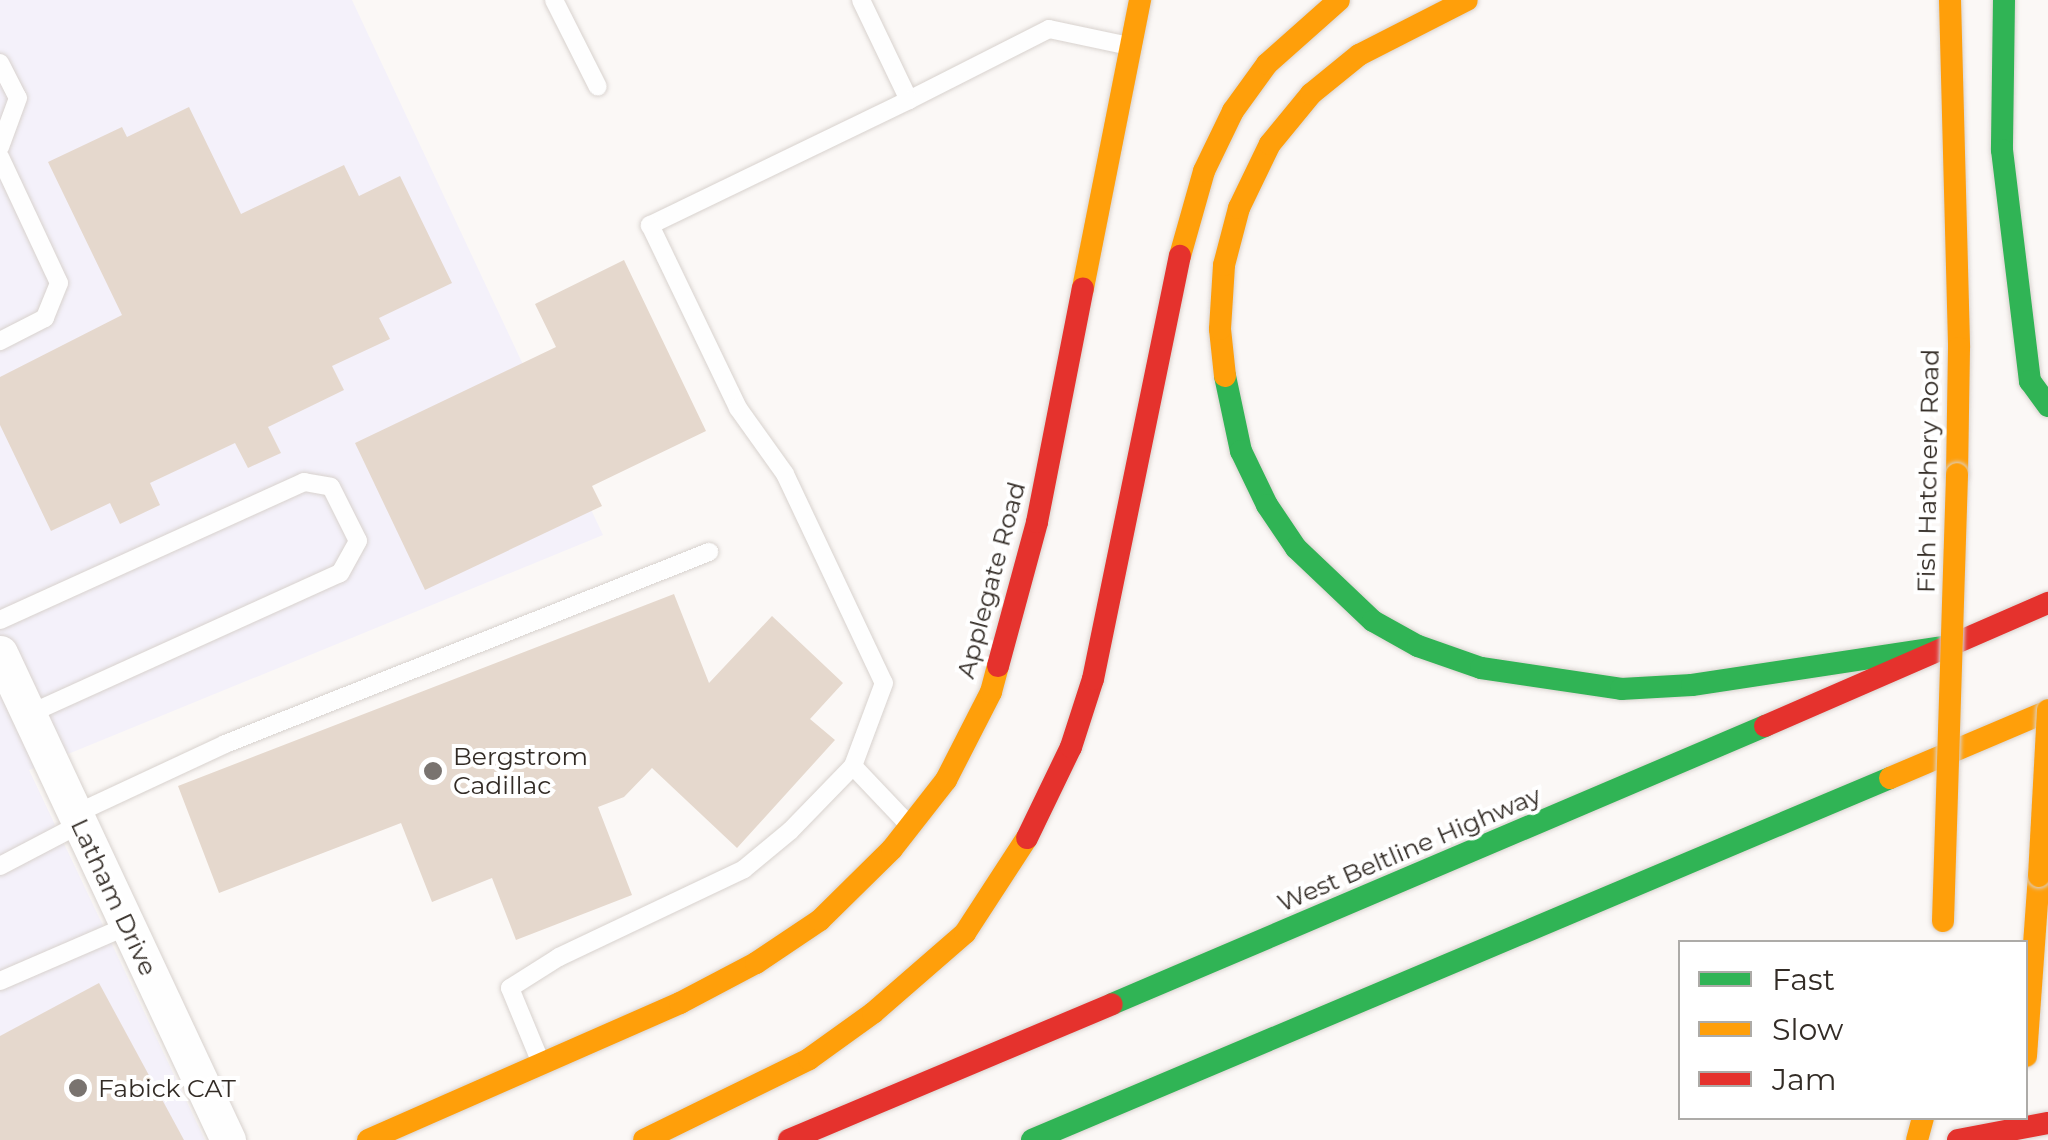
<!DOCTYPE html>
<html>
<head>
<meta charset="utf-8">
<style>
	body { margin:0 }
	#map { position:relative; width:2048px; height:1140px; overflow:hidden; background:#fbf8f6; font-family:Montserrat,sans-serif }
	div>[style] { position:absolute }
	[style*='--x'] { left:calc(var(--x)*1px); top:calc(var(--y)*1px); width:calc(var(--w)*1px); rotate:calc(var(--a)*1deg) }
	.industrial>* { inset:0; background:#f4f1fa }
	.building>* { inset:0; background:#e5d8cd }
	.roads { filter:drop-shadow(0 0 2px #d8d2ce) drop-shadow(0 0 2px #d8d2ce) }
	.lane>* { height:18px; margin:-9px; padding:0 9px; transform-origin:9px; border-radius:9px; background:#fefefe }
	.street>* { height:35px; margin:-17.5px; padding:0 17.5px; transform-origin:17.5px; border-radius:17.5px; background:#fefefe }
	.fast>* { height:22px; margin:-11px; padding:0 11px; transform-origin:11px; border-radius:11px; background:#30b455 }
	.slow>* { height:22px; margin:-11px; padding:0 11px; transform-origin:11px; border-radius:11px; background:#ff9f0a }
	.jam>* { height:22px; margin:-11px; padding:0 11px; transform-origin:11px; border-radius:11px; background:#e5322d }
	.bridges { filter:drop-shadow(0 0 2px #d8d2ce) drop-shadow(0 0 2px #d8d2ce) }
	.slow-bridge>* { height:22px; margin:-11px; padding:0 11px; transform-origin:11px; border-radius:11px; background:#ff9f0a }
	.dots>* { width:28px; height:28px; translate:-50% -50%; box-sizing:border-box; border:5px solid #fff; border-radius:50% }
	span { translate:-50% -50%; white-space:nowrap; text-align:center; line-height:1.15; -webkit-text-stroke:8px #fff; paint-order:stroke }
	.street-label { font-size:25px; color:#332c26 }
	.poi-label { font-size:25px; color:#332c26 }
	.left { translate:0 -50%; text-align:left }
	.legend { position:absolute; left:1678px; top:940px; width:350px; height:180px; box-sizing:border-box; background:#fff; border:2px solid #adaba8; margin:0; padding:12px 18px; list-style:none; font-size:30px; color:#332c26 }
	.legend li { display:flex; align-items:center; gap:20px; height:50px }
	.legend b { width:50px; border:2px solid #adaba8 }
</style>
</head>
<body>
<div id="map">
	<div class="industrial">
		<i style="clip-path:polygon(0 0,352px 0,603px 535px,29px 770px,205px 1140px,0 1140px)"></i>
	</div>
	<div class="building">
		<i style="clip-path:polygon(189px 107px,241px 214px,344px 165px,359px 196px,400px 176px,452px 283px,379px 318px,390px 339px,332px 366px,344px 390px,268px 427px,281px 453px,248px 468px,235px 443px,150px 483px,160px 505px,120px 524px,110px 503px,51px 531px,0 425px,0 377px,122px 315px,48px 162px,122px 127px,127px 137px)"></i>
		<i style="clip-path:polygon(624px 260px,706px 431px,592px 486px,602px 506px,425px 590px,355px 443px,556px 347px,535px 304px)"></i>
		<i style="clip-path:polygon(674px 594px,709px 683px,772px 616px,843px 683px,810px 719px,835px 740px,737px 848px,652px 768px,624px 797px,598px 807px,632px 895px,516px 940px,492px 878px,432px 902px,401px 823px,219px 893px,178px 786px)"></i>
		<i style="clip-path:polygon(99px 983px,184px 1140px,0 1140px,0 1036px)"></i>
	</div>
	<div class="roads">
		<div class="lane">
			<i style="--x:554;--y:0;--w:97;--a:63.2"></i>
			<i style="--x:861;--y:0;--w:111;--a:64.4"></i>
			<i style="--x:909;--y:100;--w:157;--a:-26.9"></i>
			<i style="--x:1049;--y:29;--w:82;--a:12"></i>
			<i style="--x:0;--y:63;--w:39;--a:63"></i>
			<i style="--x:18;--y:98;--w:52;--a:110.2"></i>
			<i style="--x:909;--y:100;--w:288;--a:154.2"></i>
			<i style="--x:650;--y:225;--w:203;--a:64.3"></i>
			<i style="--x:738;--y:408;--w:81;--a:54.5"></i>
			<i style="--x:785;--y:474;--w:231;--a:64.7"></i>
			<i style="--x:884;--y:683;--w:89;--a:110.5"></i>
			<i style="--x:853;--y:766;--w:83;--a:46.5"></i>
			<i style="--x:0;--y:157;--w:139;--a:64.9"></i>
			<i style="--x:59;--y:283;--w:38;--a:112"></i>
			<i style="--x:45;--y:318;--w:51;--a:152.9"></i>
			<i style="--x:0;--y:620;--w:334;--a:-24.4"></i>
			<i style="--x:304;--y:482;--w:27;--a:10"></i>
			<i style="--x:331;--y:487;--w:60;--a:63.4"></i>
			<i style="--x:358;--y:541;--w:37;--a:119"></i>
			<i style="--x:340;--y:573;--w:341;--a:155.6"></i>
			<i style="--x:75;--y:814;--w:166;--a:-25"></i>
			<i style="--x:225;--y:744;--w:521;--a:-21.64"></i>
			<i style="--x:0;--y:866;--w:90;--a:-27.7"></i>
			<i style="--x:0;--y:981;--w:138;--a:-23.4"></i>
			<i style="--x:541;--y:1063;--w:81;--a:-112.5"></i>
			<i style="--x:510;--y:988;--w:58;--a:-32.3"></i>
			<i style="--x:559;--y:957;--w:205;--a:-25.4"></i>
			<i style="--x:744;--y:869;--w:60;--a:-39.6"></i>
			<i style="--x:790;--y:831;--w:91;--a:-45.9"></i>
		</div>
		<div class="street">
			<i style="--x:0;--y:653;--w:538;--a:64.91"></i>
		</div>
		<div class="fast">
			<i style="--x:2004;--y:0;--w:150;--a:90.8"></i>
			<i style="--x:2002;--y:150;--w:233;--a:83.1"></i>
			<i style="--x:2030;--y:381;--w:31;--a:54"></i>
			<i style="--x:1225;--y:376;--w:77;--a:78"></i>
			<i style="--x:1241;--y:451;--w:60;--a:64.3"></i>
			<i style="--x:1267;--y:505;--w:52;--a:56"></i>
			<i style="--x:1296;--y:548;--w:106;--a:43.5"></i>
			<i style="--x:1373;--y:621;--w:51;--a:29.1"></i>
			<i style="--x:1418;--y:646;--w:67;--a:19.2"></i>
			<i style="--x:1481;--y:668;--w:142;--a:8.5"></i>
			<i style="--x:1621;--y:689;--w:71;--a:-3.2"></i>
			<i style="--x:1692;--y:685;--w:261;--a:-8.6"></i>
			<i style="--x:1112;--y:1004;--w:710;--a:-23.06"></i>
			<i style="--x:1032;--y:1140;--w:931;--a:-22.88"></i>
		</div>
		<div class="slow">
			<i style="--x:1950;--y:0;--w:348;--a:88.5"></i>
			<i style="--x:1959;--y:348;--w:126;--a:90.9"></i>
			<i style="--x:1180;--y:256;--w:88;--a:-74.2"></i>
			<i style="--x:1204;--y:171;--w:67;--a:-64.2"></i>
			<i style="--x:1233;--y:111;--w:58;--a:-54.1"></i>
			<i style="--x:1267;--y:64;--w:96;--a:-41.6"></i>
			<i style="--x:1083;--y:288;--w:294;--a:-78.8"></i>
			<i style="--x:1225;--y:376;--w:47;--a:-96.1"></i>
			<i style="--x:1220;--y:329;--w:64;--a:-86.4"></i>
			<i style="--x:1224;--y:265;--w:59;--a:-75.3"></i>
			<i style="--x:1239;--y:208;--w:71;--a:-64.2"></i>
			<i style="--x:1270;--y:144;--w:65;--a:-50.6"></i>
			<i style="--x:1311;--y:94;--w:62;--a:-39.1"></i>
			<i style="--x:1359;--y:55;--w:121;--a:-27"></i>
			<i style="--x:1890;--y:778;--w:172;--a:-23"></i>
			<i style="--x:2026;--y:1056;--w:180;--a:-85.9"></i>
			<i style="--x:368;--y:1140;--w:341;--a:-23.7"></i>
			<i style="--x:680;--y:1003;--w:86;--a:-27.8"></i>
			<i style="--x:756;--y:963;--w:77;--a:-33.9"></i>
			<i style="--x:820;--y:920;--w:101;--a:-44.6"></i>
			<i style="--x:892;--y:849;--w:88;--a:-52"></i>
			<i style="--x:946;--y:780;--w:99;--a:-62.9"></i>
			<i style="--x:991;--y:692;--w:27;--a:-75"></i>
			<i style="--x:644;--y:1140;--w:184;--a:-26.1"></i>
			<i style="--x:809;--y:1059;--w:79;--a:-35.7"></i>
			<i style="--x:873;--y:1013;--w:122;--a:-41"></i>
			<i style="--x:965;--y:933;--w:113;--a:-56.9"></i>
			<i style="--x:1917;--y:1140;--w:23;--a:-75"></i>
		</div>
		<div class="jam">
			<i style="--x:998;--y:666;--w:149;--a:-74.8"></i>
			<i style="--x:1037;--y:522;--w:238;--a:-78.9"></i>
			<i style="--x:1765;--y:726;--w:309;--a:-23.5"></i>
			<i style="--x:1027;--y:838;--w:101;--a:-64.2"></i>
			<i style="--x:1071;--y:747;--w:71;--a:-72.1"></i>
			<i style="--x:1093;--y:679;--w:432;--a:-78.4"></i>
			<i style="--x:789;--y:1140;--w:350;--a:-22.8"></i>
			<i style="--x:1958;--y:1140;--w:92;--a:-10.7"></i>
		</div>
	</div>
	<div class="bridges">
		<div class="slow-bridge">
			<i style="--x:2039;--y:876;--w:166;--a:-86.9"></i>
			<i style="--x:1943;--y:921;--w:447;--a:-88.2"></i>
		</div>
	</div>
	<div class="dots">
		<i style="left:433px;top:771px;background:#79736f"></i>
		<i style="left:78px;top:1088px;background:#79736f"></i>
	</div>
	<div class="street-label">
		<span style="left:1928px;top:471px;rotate:-89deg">Fish Hatchery Road</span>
		<span style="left:991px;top:580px;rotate:-75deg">Applegate Road</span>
		<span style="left:1409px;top:849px;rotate:-23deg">West Beltline Highway</span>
		<span style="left:114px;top:897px;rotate:65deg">Latham Drive</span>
	</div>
	<div class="poi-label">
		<span class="left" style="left:453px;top:771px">Bergstrom<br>Cadillac</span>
		<span class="left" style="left:98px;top:1088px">Fabick CAT</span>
	</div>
	<ul class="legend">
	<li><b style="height:12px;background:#30b455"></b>Fast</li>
	<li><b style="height:12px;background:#ff9f0a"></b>Slow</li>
	<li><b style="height:12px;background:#e5322d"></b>Jam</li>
	</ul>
</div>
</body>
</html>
